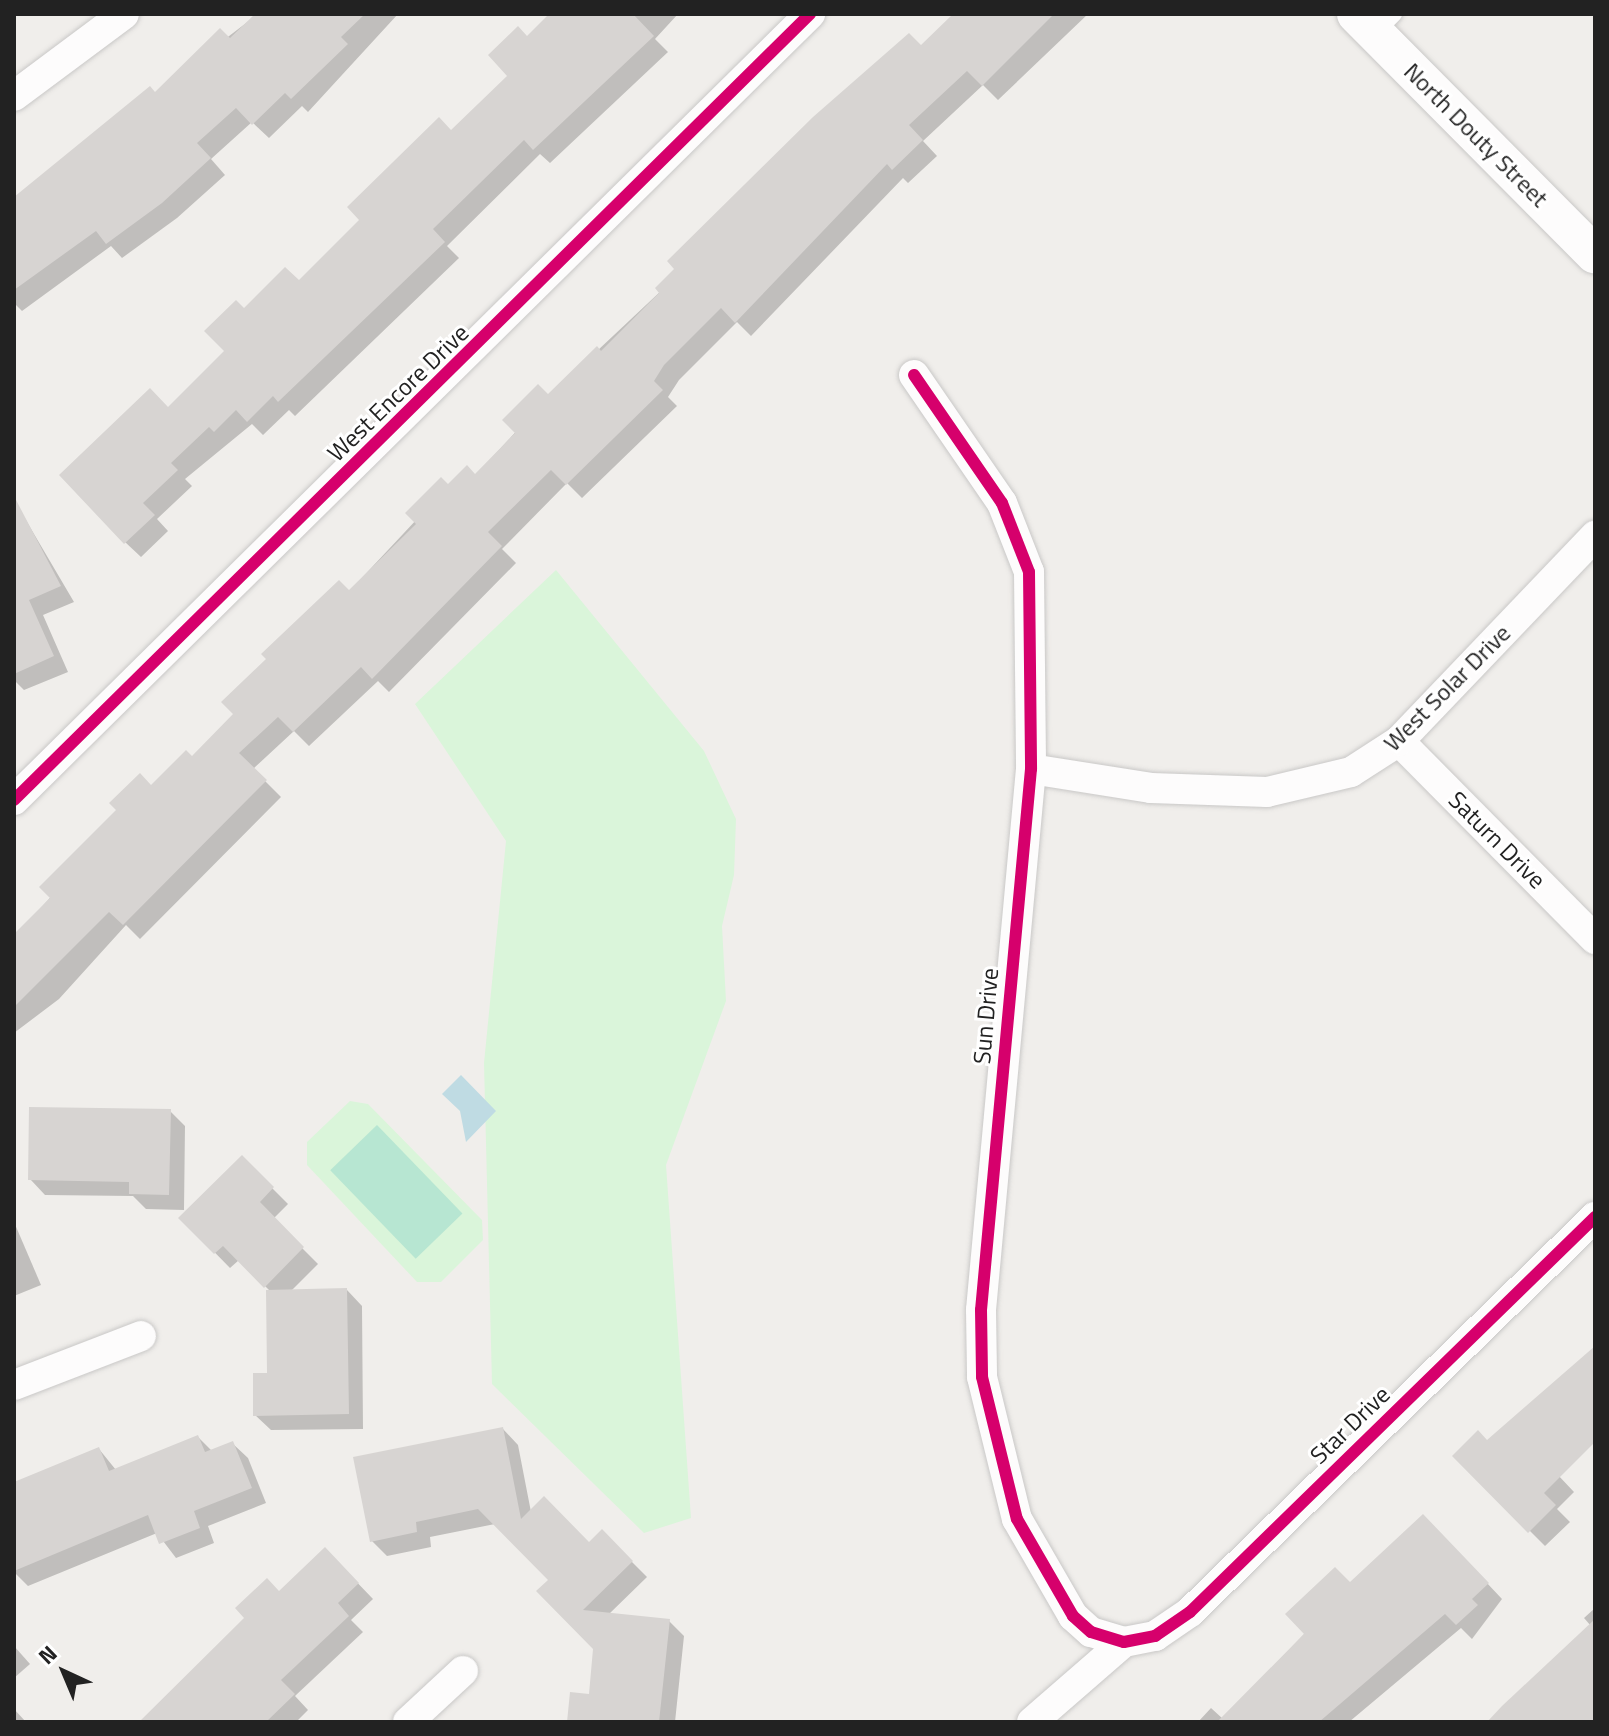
<!DOCTYPE html>
<html>
<head>
<meta charset="utf-8">
<style>
	body { margin:0 }
	#map { position:relative; width:1609px; height:1736px; overflow:hidden; background:#f0eeeb; font-family:"Titillium Web",sans-serif }
	div>[style] { position:absolute }
	[style*='--x'] { left:calc(var(--x)*1px); top:calc(var(--y)*1px); width:calc(var(--w)*1px); rotate:calc(var(--a)*1deg) }
	.park>* { inset:0; background:#daf5da }
	.pitch>* { inset:0; background:#b7e6d2; transform-origin:0 0 }
	.water>* { inset:0; background:#bfdbe3 }
	.shadow>* { inset:0; background:#0003 }
	.building>* { inset:0; background:#d7d4d2 }
	.roads { filter:drop-shadow(0 0 2px #c9c8c7) drop-shadow(0 0 2px #c9c8c7) }
	.service>* { height:16px; margin:-8px; padding:0 8px; transform-origin:8px; border-radius:8px; background:#fdfcfc }
	.minor>* { height:30px; margin:-15px; padding:0 15px; transform-origin:15px; border-radius:15px; background:#fdfcfc }
	.tertiary>* { height:38px; margin:-19px; padding:0 19px; transform-origin:19px; border-radius:19px; background:#fdfcfc }
	.cycleway>* { height:12px; margin:-6px; padding:0 6px; transform-origin:6px; border-radius:6px; background:#d6006c }
	span { translate:-50% -50%; white-space:nowrap; text-align:center; line-height:1.15; -webkit-text-stroke:6px #fff; paint-order:stroke }
	.street-label { font-size:24px; color:#222 }
	.frame { position:absolute; inset:0; border:16px solid #222; pointer-events:none }
	.north { position:absolute; left:24px; top:1632px; width:80px; height:80px; -webkit-text-stroke:6px #fff; paint-order:stroke; rotate:316deg; font-size:22px; font-weight:700; line-height:32px; text-align:center; color:#222 }
	.north::after { content:''; display:block; margin:auto; width:28px; height:36px; background:#222; clip-path:polygon(50% 0,100% 100%,50% 72%,0 100%) }
</style>
</head>
<body>
<div id="map">
	<div class="park">
		<i style="clip-path:polygon(556px 570px,704px 751px,736px 819px,734px 875px,722px 926px,726px 1001px,666px 1165px,691px 1518px,644px 1533px,492px 1384px,484px 1063px,506px 841px,415px 704px)"></i>
		<i style="clip-path:polygon(350px 1101px,368px 1104px,482px 1220px,483px 1240px,441px 1282px,417px 1282px,307px 1165px,307px 1142px)"></i>
	</div>
	<div class="pitch">
		<i style="left:377px;top:1125px;width:123px;height:65px;rotate:46deg"></i>
	</div>
	<div class="water">
		<i style="clip-path:polygon(461px 1075px,496px 1111px,466px 1142px,460px 1111px,442px 1094px)"></i>
	</div>
	<div class="shadow">
		<i style="clip-path:polygon(258px 14px,398px 14px,308px 112px,302px 106px,269px 138px,252px 122px,211px 159px,225px 175px,177px 218px,122px 258px,111px 246px,22px 311px,14px 303px,14px 200px)"></i>
		<i style="clip-path:polygon(552px 14px,678px 14px,655px 39px,668px 52px,550px 163px,540px 154px,447px 246px,459px 258px,295px 416px,289px 410px,263px 435px,252px 424px,185px 479px,192px 486px,157px 519px,168px 531px,141px 557px,125px 542px,168px 409px,227px 351px,244px 311px,299px 283px,510px 77px,528px 38px)"></i>
		<i style="clip-path:polygon(956px 14px,1088px 14px,998px 100px,983px 85px,923px 141px,937px 156px,908px 183px,903px 178px,751px 336px,737px 322px,679px 380px,668px 397px,677px 406px,582px 498px,567px 483px,502px 549px,516px 563px,389px 692px,378px 681px,309px 746px,294px 731px,253px 769px,281px 797px,140px 939px,126px 925px,59px 999px,14px 1033px,14px 937px,151px 788px,192px 759px,448px 486px,475px 476px,548px 397px)"></i>
		<i style="clip-path:polygon(14px 500px,74px 602px,43px 615px,68px 672px,24px 690px,14px 680px)"></i>
		<i style="clip-path:polygon(170px 1111px,185px 1126px,184px 1210px,146px 1209px,133px 1196px,45px 1195px,30px 1179px)"></i>
		<i style="clip-path:polygon(242px 1158px,288px 1204px,273px 1219px,318px 1264px,291px 1291px,347px 1290px,362px 1306px,363px 1429px,271px 1430px,255px 1415px,269px 1375px,271px 1292px,239px 1260px,230px 1268px,181px 1218px)"></i>
		<i style="clip-path:polygon(14px 1222px,41px 1285px,14px 1296px)"></i>
		<i style="clip-path:polygon(503px 1429px,518px 1445px,531px 1512px,590px 1545px,602px 1532px,647px 1577px,608px 1615px,669px 1621px,684px 1636px,675px 1722px,569px 1722px,590px 1696px,595px 1648px,551px 1580px,495px 1524px,430px 1537px,431px 1547px,387px 1556px,372px 1541px)"></i>
		<i style="clip-path:polygon(198px 1437px,212px 1451px,232px 1443px,248px 1458px,266px 1503px,208px 1526px,214px 1543px,176px 1558px,157px 1533px,28px 1586px,14px 1572px,14px 1484px,99px 1449px,116px 1470px)"></i>
		<i style="clip-path:polygon(1523px 1438px,1574px 1492px,1557px 1509px,1570px 1522px,1545px 1546px,1455px 1456px)"></i>
		<i style="clip-path:polygon(1438px 1531px,1502px 1599px,1472px 1639px,1461px 1628px,1349px 1722px,1198px 1722px,1211px 1708px,1223px 1719px,1351px 1585px)"></i>
		<i style="clip-path:polygon(325px 1549px,373px 1599px,351px 1620px,363px 1632px,295px 1696px,308px 1710px,296px 1722px,142px 1722px)"></i>
		<i style="clip-path:polygon(1595px 1608px,1595px 1722px,1492px 1722px,1591px 1626px,1584px 1618px)"></i>
		<i style="clip-path:polygon(14px 1646px,30px 1664px,14px 1678px)"></i>
		<i style="clip-path:polygon(14px 1709px,26px 1722px,14px 1722px)"></i>
	</div>
	<div class="building">
		<i style="clip-path:polygon(255px 14px,365px 14px,341px 37px,348px 44px,291px 99px,285px 93px,252px 125px,236px 108px,197px 143px,211px 158px,162px 203px,106px 244px,96px 231px,14px 290px,14px 197px,150px 86px,155px 92px,220px 28px,230px 38px)"></i>
		<i style="clip-path:polygon(549px 14px,633px 14px,654px 36px,533px 150px,524px 140px,433px 229px,445px 242px,278px 402px,273px 396px,247px 422px,236px 410px,214px 432px,209px 427px,171px 463px,178px 470px,143px 503px,155px 515px,124px 544px,59px 475px,150px 388px,168px 407px,224px 351px,204px 331px,236px 300px,244px 308px,285px 267px,299px 280px,359px 220px,347px 207px,439px 117px,451px 130px,507px 76px,488px 55px,518px 26px,527px 36px)"></i>
		<i style="clip-path:polygon(953px 14px,1054px 14px,982px 86px,967px 71px,909px 125px,923px 140px,892px 170px,887px 164px,735px 323px,721px 308px,664px 365px,654px 381px,663px 390px,566px 485px,551px 470px,488px 532px,502px 546px,372px 679px,361px 667px,293px 732px,278px 717px,239px 753px,267px 780px,123px 925px,109px 912px,14px 1007px,14px 934px,50px 898px,39px 887px,116px 810px,109px 803px,140px 773px,151px 785px,186px 750px,192px 756px,233px 714px,221px 702px,266px 659px,261px 654px,339px 580px,349px 590px,416px 524px,405px 513px,441px 477px,448px 484px,467px 465px,475px 474px,515px 433px,502px 420px,538px 384px,548px 394px,597px 346px,601px 351px,659px 293px,655px 288px,674px 269px,667px 261px,813px 117px,909px 33px,921px 45px)"></i>
		<i style="clip-path:polygon(14px 496px,61px 586px,29px 600px,54px 656px,14px 674px)"></i>
		<i style="clip-path:polygon(29px 1107px,171px 1109px,169px 1195px,129px 1194px,129px 1182px,28px 1180px)"></i>
		<i style="clip-path:polygon(242px 1155px,274px 1187px,260px 1202px,304px 1247px,264px 1288px,223px 1246px,214px 1254px,178px 1218px)"></i>
		<i style="clip-path:polygon(347px 1288px,349px 1414px,253px 1416px,253px 1373px,267px 1373px,266px 1290px)"></i>
		<i style="clip-path:polygon(1595px 1346px,1595px 1442px,1544px 1493px,1556px 1505px,1528px 1533px,1452px 1456px,1478px 1430px,1487px 1440px)"></i>
		<i style="clip-path:polygon(503px 1427px,521px 1519px,544px 1496px,589px 1542px,602px 1529px,633px 1561px,583px 1610px,670px 1619px,659px 1722px,567px 1722px,570px 1692px,589px 1694px,593px 1649px,536px 1591px,548px 1580px,478px 1509px,416px 1522px,417px 1532px,370px 1542px,353px 1457px)"></i>
		<i style="clip-path:polygon(198px 1435px,205px 1452px,233px 1441px,252px 1488px,194px 1511px,200px 1528px,159px 1544px,148px 1515px,14px 1571px,14px 1482px,99px 1447px,109px 1471px)"></i>
		<i style="clip-path:polygon(1423px 1514px,1489px 1583px,1472px 1599px,1478px 1605px,1456px 1625px,1445px 1614px,1319px 1722px,1217px 1722px,1304px 1634px,1285px 1614px,1335px 1567px,1350px 1582px)"></i>
		<i style="clip-path:polygon(325px 1547px,359px 1583px,338px 1603px,349px 1616px,281px 1680px,295px 1694px,266px 1722px,139px 1722px,244px 1618px,235px 1608px,267px 1578px,279px 1591px)"></i>
		<i style="clip-path:polygon(1595px 1619px,1595px 1722px,1487px 1722px,1502px 1706px)"></i>
	</div>
	<div class="roads">
		<div class="service">
			<i style="--x:1375;--y:33;--w:27;--a:-45"></i>
		</div>
		<div class="minor">
			<i style="--x:14;--y:96;--w:137;--a:-36.7"></i>
			<i style="--x:914;--y:375;--w:155;--a:55.5"></i>
			<i style="--x:1002;--y:503;--w:74;--a:68.6"></i>
			<i style="--x:1029;--y:572;--w:197;--a:89.4"></i>
			<i style="--x:1031;--y:769;--w:543;--a:95.28"></i>
			<i style="--x:981;--y:1310;--w:67;--a:89.1"></i>
			<i style="--x:982;--y:1377;--w:146;--a:76.2"></i>
			<i style="--x:1017;--y:1519;--w:112;--a:60"></i>
			<i style="--x:1073;--y:1616;--w:24;--a:42"></i>
			<i style="--x:1091;--y:1632;--w:34;--a:17"></i>
			<i style="--x:1124;--y:1642;--w:32;--a:-11"></i>
			<i style="--x:1155;--y:1636;--w:42;--a:-34.4"></i>
			<i style="--x:1190;--y:1612;--w:566;--a:-44.28"></i>
			<i style="--x:1399;--y:741;--w:279;--a:45.3"></i>
			<i style="--x:1031;--y:769;--w:121;--a:9"></i>
			<i style="--x:1151;--y:788;--w:116;--a:2"></i>
			<i style="--x:1267;--y:792;--w:86;--a:-13.4"></i>
			<i style="--x:1351;--y:772;--w:57;--a:-32.9"></i>
			<i style="--x:1399;--y:741;--w:284;--a:-46.3"></i>
			<i style="--x:14;--y:800;--w:1119;--a:-44.64"></i>
			<i style="--x:14;--y:1385;--w:136;--a:-21.1"></i>
			<i style="--x:408;--y:1722;--w:75;--a:-42.8"></i>
			<i style="--x:1032;--y:1722;--w:122;--a:-41"></i>
		</div>
		<div class="tertiary">
			<i style="--x:1356;--y:14;--w:339;--a:45.2"></i>
		</div>
	</div>
	<div class="cycleway">
		<i style="--x:914;--y:375;--w:155;--a:55.5"></i>
		<i style="--x:1002;--y:503;--w:74;--a:68.6"></i>
		<i style="--x:1029;--y:572;--w:197;--a:89.4"></i>
		<i style="--x:1031;--y:769;--w:543;--a:95.28"></i>
		<i style="--x:981;--y:1310;--w:67;--a:89.1"></i>
		<i style="--x:982;--y:1377;--w:146;--a:76.2"></i>
		<i style="--x:1017;--y:1519;--w:112;--a:60"></i>
		<i style="--x:1073;--y:1616;--w:24;--a:42"></i>
		<i style="--x:1091;--y:1632;--w:34;--a:17"></i>
		<i style="--x:1124;--y:1642;--w:32;--a:-11"></i>
		<i style="--x:1155;--y:1636;--w:42;--a:-34.4"></i>
		<i style="--x:1190;--y:1612;--w:566;--a:-44.28"></i>
		<i style="--x:14;--y:800;--w:1119;--a:-44.64"></i>
	</div>
	<div class="street-label">
		<span style="left:1476px;top:135px;rotate:45deg">North Douty Street</span>
		<span style="left:398px;top:393px;rotate:-44deg">West Encore Drive</span>
		<span style="left:1447px;top:688px;rotate:-45deg">West Solar Drive</span>
		<span style="left:1497px;top:840px;rotate:45deg">Saturn Drive</span>
		<span style="left:986px;top:1016px;rotate:-85deg">Sun Drive</span>
		<span style="left:1350px;top:1425px;rotate:-44deg">Star Drive</span>
	</div>
	<div class="frame"></div>
	<div class="north">N</div>
</div>
</body>
</html>
